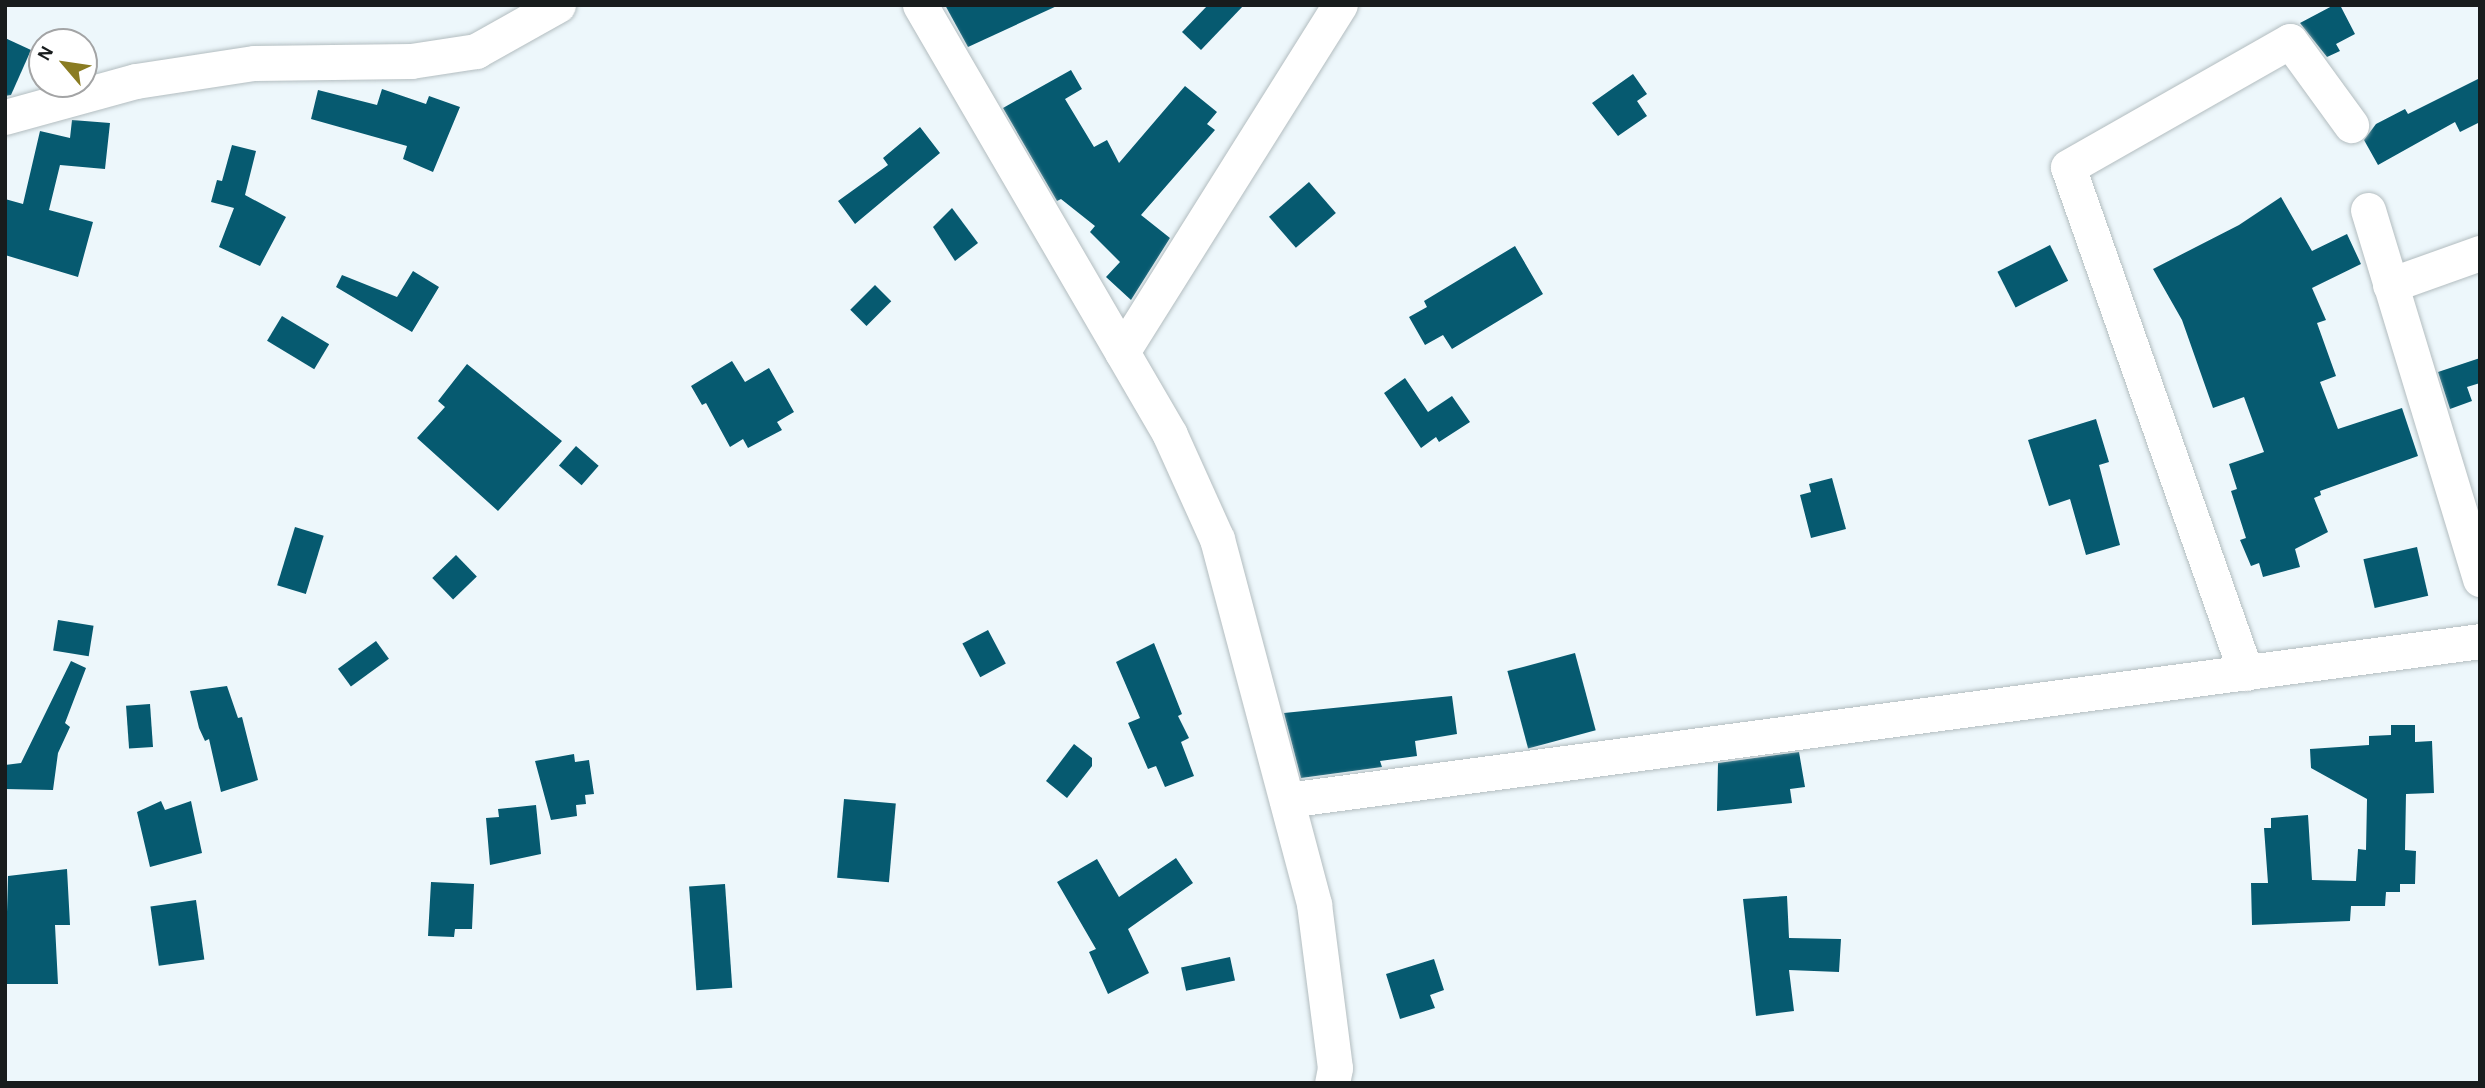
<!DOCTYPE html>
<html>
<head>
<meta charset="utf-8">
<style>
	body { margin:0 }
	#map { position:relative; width:2485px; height:1088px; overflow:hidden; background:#edf7fb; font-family:"Alegreya Sans",sans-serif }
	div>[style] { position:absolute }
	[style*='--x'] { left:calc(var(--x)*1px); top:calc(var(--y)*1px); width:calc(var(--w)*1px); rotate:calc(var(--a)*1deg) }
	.building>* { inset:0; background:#065a70; transform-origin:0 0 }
	.roads { filter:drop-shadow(0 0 2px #b3bdc0) drop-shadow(0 0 2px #b3bdc0) }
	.minor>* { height:35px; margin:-17.5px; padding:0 17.5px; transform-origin:17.5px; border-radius:17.5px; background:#fff }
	span { translate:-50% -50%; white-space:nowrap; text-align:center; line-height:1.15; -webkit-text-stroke:7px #fff; paint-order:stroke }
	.frame { position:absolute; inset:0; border:7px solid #181c1d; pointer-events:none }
	.north { position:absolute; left:28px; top:28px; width:70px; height:70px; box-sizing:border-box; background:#fff; border:2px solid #a3a4a5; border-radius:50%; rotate:299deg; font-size:19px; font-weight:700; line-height:28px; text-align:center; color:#181c1d }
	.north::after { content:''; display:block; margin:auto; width:24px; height:32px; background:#8a7c22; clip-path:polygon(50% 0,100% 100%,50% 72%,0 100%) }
</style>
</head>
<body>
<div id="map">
	<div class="building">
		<i style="clip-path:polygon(945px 5px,1059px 5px,968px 47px)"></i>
		<i style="clip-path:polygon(1208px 5px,1244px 5px,1201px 50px,1182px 32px)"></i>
		<i style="clip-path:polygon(2334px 5px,2340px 5px,2355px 34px,2336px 44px,2340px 51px,2327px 57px,2300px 23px)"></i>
		<i style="clip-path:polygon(5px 38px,31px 50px,11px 95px,5px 96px)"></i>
		<i style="clip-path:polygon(1071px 70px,1082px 89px,1065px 99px,1094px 147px,1107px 140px,1119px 163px,1185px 86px,1217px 112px,1207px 124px,1215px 130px,1141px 215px,1170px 238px,1131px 300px,1106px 277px,1120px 262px,1090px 232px,1095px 226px,1061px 199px,1057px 201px,1003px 108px)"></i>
		<i style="clip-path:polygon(1633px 74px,1647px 94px,1637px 101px,1647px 116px,1618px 136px,1592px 103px)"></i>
		<i style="clip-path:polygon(2480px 78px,2480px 122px,2460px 132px,2455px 122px,2378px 165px,2364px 140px,2376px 124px,2405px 109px,2408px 114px)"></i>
		<i style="clip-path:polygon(382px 89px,426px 104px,429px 96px,460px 107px,433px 172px,403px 159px,407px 146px,311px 119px,318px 90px,377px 105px)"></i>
		<i style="clip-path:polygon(72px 120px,110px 123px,105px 169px,60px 165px,49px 210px,93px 222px,78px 277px,5px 255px,5px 199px,23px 204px,40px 131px,70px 138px)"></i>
		<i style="clip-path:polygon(920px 127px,940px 153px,855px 224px,838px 201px,888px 165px,883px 158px)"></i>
		<i style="clip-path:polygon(232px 145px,256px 151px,245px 195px,286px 217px,260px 266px,219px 247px,234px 208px,211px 202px,217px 180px,222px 181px)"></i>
		<i style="left:1309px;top:182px;width:41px;height:53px;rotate:49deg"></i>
		<i style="clip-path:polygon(2281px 197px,2312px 251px,2347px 234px,2361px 264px,2312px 288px,2326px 320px,2317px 323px,2336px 376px,2320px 382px,2338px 429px,2402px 408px,2418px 456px,2320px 491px,2321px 495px,2314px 498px,2328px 532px,2295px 549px,2300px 567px,2263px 577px,2259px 563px,2251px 566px,2240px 540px,2246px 538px,2231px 491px,2237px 489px,2229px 464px,2264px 452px,2244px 397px,2213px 408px,2182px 320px,2153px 269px,2239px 225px)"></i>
		<i style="clip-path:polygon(952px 208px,978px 243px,955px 261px,933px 227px)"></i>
		<i style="left:2050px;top:245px;width:40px;height:59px;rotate:63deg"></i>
		<i style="clip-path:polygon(1515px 246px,1543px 294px,1452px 349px,1443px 335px,1425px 345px,1409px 317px,1427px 307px,1424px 301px)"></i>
		<i style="clip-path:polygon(413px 271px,439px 287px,412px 332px,336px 287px,342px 275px,397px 297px)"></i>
		<i style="left:875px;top:285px;width:23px;height:35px;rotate:45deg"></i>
		<i style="left:282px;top:316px;width:55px;height:29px;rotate:31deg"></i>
		<i style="clip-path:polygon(2480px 358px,2480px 383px,2467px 387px,2472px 401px,2450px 409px,2438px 372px)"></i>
		<i style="clip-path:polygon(732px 361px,745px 382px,769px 368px,794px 412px,777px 422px,782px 430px,748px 448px,743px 439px,730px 447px,706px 403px,702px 405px,691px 386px)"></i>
		<i style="clip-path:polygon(467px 364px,562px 441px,498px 511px,417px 438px,445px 407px,438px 401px)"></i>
		<i style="clip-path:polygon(1405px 378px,1428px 412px,1452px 396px,1470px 422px,1439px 442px,1436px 437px,1421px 448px,1384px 393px)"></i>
		<i style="clip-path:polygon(2096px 419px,2109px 462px,2099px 465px,2120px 545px,2086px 555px,2070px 499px,2049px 506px,2028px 440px)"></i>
		<i style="left:576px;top:446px;width:30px;height:26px;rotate:41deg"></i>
		<i style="clip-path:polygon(1832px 478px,1846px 529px,1811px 538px,1800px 495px,1811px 492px,1809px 484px)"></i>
		<i style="left:295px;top:527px;width:30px;height:61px;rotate:17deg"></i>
		<i style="left:2417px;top:547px;width:50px;height:55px;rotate:77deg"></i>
		<i style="left:456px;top:555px;width:30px;height:33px;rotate:46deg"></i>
		<i style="left:58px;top:620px;width:36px;height:31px;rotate:9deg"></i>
		<i style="left:988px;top:630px;width:38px;height:29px;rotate:62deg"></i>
		<i style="left:376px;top:641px;width:22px;height:47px;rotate:54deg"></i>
		<i style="clip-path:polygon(1154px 643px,1182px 714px,1178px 716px,1189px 738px,1181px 742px,1194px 776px,1165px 787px,1156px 766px,1148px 769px,1128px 723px,1140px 718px,1116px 662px)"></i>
		<i style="left:1575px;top:653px;width:80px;height:70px;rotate:75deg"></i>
		<i style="clip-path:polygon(71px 661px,86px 668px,65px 723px,70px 727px,58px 753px,53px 790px,5px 789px,5px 765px,21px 763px)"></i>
		<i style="clip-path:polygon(227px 686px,238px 718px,242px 717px,258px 780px,221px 792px,209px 739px,205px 741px,199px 728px,190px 691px)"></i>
		<i style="clip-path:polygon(1452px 696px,1457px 734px,1415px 741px,1417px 756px,1380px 761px,1382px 767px,1301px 778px,1284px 713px)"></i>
		<i style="left:150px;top:704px;width:43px;height:24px;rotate:86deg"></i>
		<i style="clip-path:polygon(2391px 725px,2415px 725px,2415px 742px,2432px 741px,2434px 793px,2406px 794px,2405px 850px,2416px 851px,2415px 884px,2400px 884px,2400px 892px,2386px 892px,2385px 906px,2351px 906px,2350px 921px,2252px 925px,2251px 883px,2268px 883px,2264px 828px,2271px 828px,2271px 818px,2308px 815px,2312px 880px,2356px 881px,2358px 849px,2366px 850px,2367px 799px,2311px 768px,2310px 749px,2369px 745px,2369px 736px,2391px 735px)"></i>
		<i style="clip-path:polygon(1074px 744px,1092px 758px,1092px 766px,1067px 798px,1046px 781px)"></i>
		<i style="clip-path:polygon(1799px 752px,1805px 787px,1790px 789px,1792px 803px,1717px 811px,1718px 763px)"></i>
		<i style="clip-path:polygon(574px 754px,575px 762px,589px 760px,594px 794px,585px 795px,586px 804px,576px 805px,577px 816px,551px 820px,535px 761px)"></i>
		<i style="left:844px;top:799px;width:52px;height:79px;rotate:5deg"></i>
		<i style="clip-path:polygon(161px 801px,165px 810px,191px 801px,202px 853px,150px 867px,137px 812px)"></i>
		<i style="clip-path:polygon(536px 805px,541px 854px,490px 865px,486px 818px,499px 817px,498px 809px)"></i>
		<i style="clip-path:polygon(1176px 858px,1193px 883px,1128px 929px,1149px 973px,1108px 994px,1089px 952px,1096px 949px,1057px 882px,1097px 859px,1119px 897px)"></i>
		<i style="clip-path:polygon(67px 869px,70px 925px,55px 925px,58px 984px,5px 984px,8px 876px)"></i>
		<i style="clip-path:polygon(431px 882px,474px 884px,472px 929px,455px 929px,454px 937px,428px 936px)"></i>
		<i style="left:725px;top:884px;width:104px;height:36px;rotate:86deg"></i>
		<i style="clip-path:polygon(1787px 896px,1789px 938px,1841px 939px,1839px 972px,1789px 970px,1794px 1011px,1756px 1016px,1743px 899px)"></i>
		<i style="left:196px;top:900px;width:60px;height:46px;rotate:82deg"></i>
		<i style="left:1230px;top:957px;width:24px;height:50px;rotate:78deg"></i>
		<i style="clip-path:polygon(1434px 959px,1444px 990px,1430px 995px,1435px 1008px,1400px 1019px,1386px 974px)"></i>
	</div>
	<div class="roads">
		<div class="minor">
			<i style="--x:920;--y:5;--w:497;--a:59.8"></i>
			<i style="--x:1170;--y:435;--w:114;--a:65.7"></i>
			<i style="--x:1217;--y:539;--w:378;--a:75.1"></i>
			<i style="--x:1314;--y:904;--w:165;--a:82.7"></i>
			<i style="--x:1335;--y:1068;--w:15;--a:101"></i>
			<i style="--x:5;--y:117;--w:136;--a:-15.4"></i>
			<i style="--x:136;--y:81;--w:119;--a:-8.7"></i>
			<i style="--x:254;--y:63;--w:157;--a:-0.7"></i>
			<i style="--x:411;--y:61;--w:66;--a:-8.7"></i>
			<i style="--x:476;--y:51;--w:94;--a:-29.3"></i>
			<i style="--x:2368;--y:210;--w:386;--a:73.1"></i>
			<i style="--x:2390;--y:285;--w:96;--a:-19.6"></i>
			<i style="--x:1122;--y:352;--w:410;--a:-57.9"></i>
			<i style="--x:2246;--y:673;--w:536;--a:-109.38"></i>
			<i style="--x:2068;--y:167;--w:255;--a:-29.6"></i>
			<i style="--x:2290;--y:41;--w:104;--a:54"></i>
			<i style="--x:1287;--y:800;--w:1204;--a:-7.59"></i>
		</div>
	</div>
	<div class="frame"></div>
	<div class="north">N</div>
</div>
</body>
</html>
